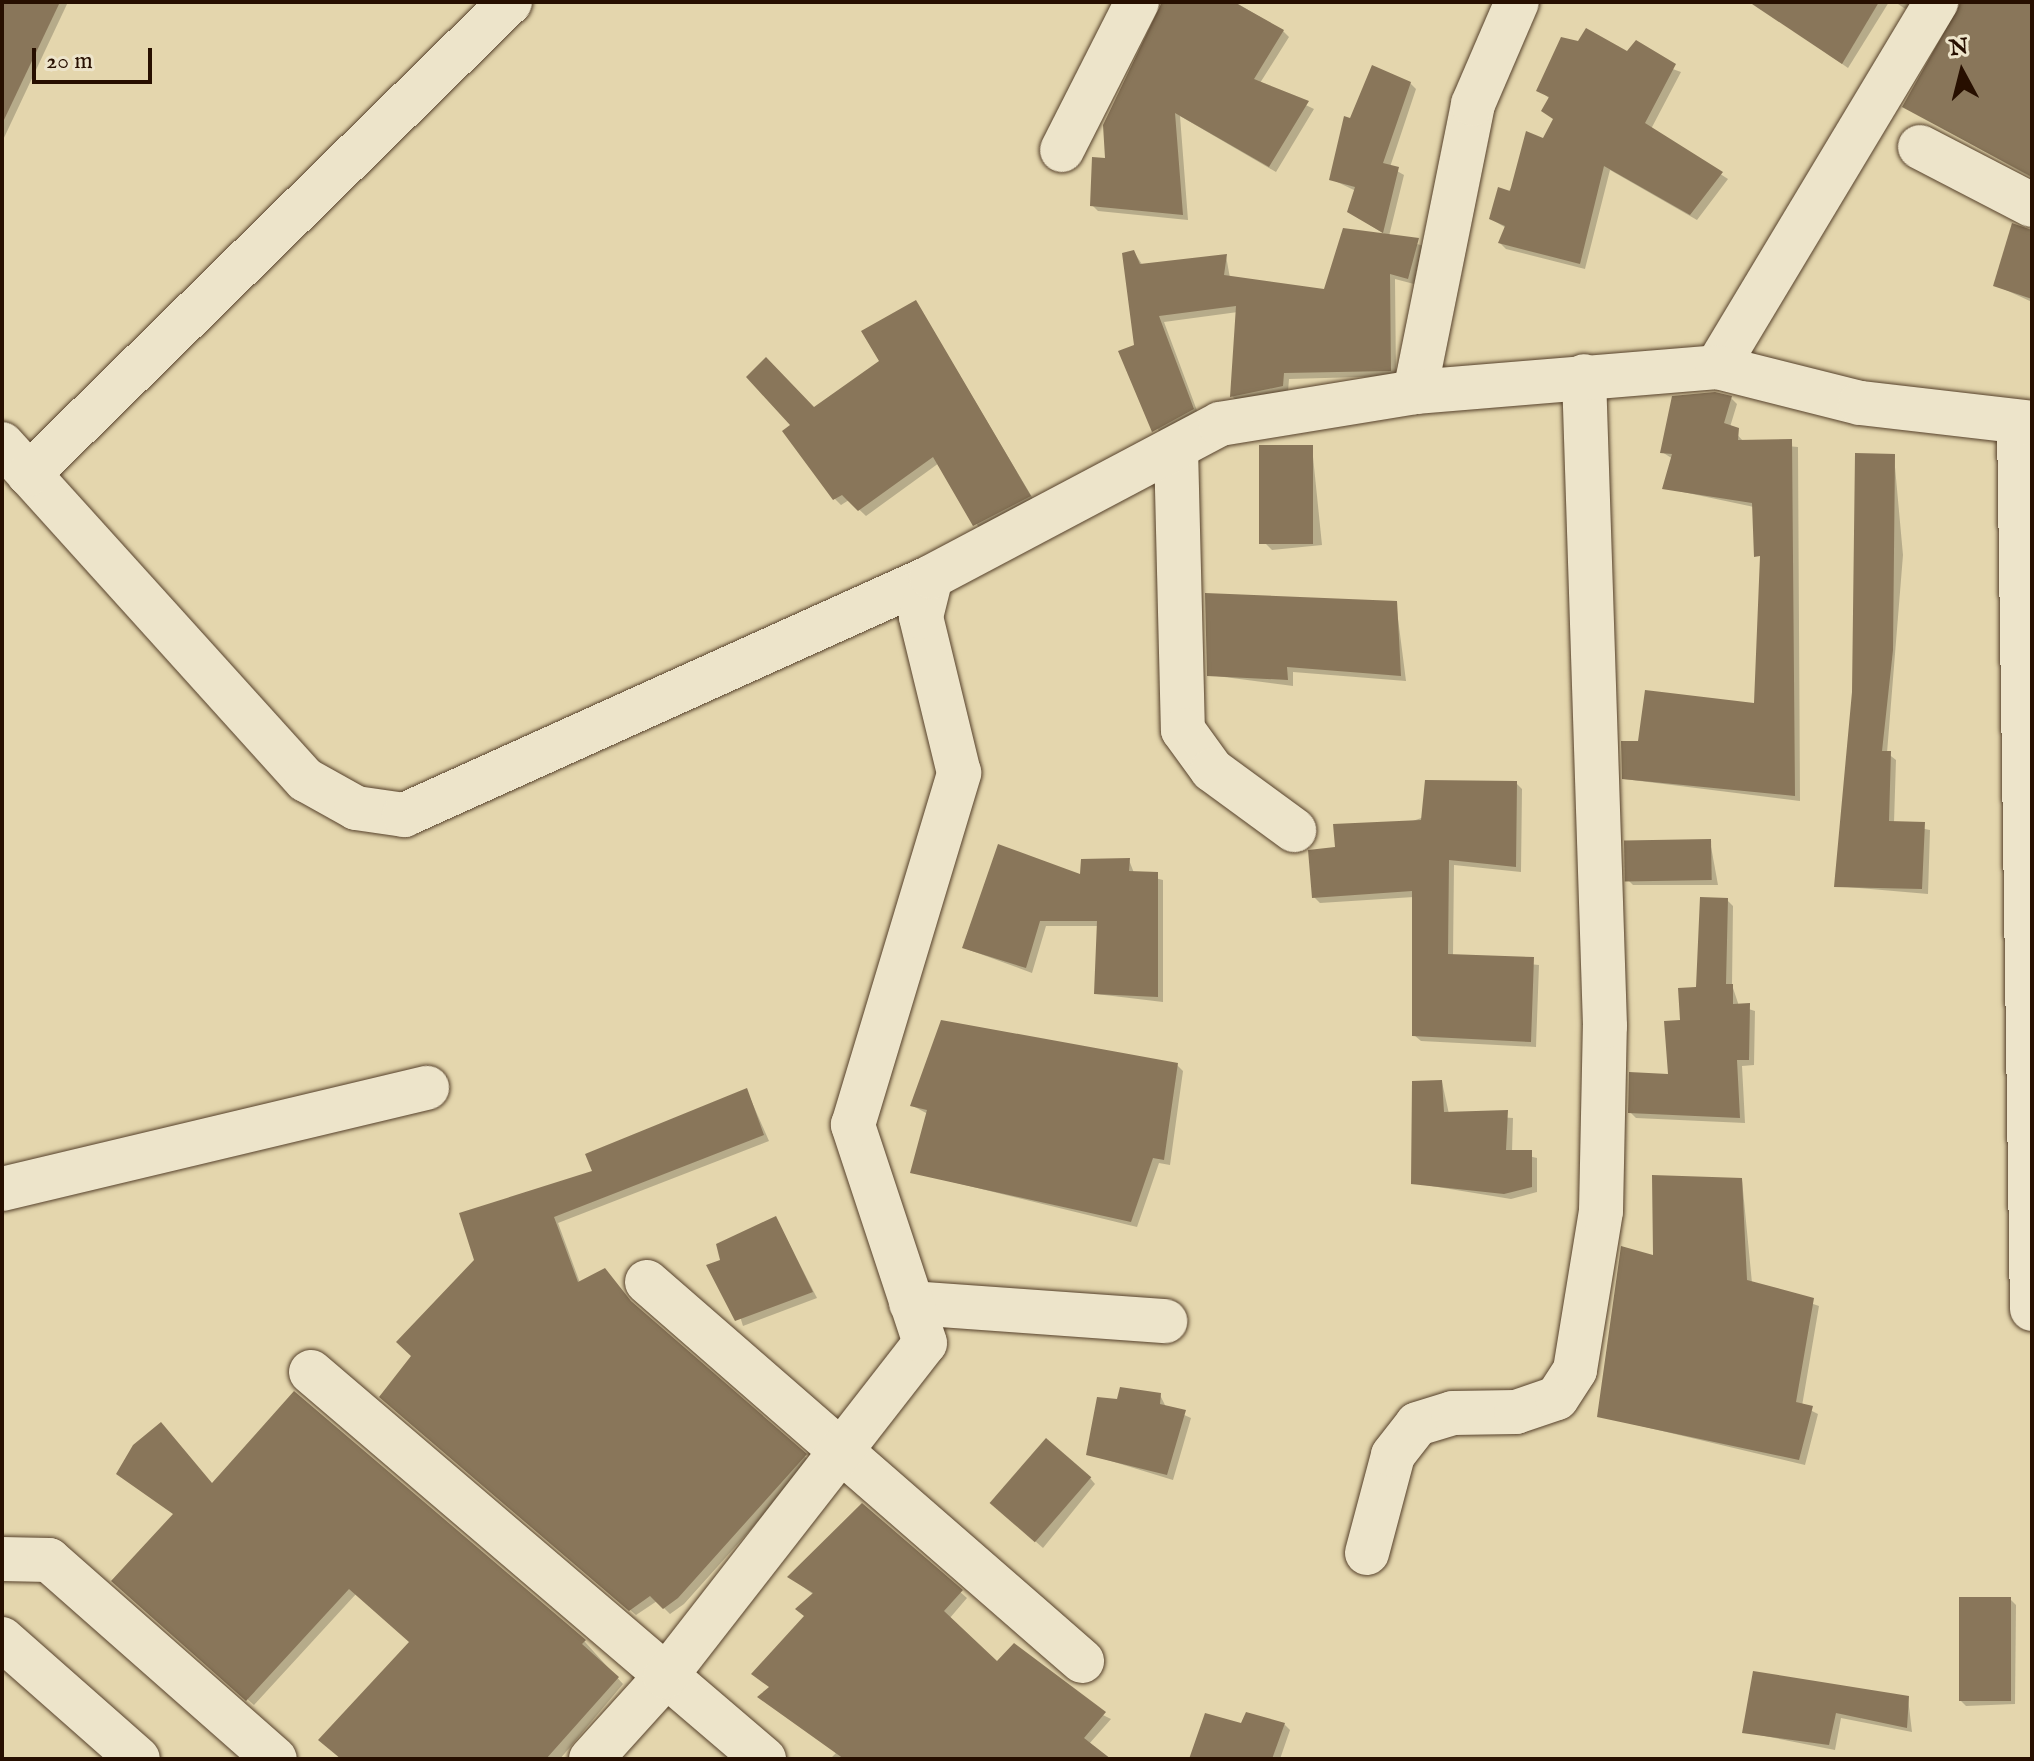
<!DOCTYPE html>
<html>
<head>
<meta charset="utf-8">
<style>
	body { margin:0 }
	#map { position:relative; width:2034px; height:1761px; overflow:hidden; background:#e4d6ad; font-family:"IM FELL English",serif }
	div>[style] { position:absolute }
	[style*='--x'] { left:calc(var(--x)*1px); top:calc(var(--y)*1px); width:calc(var(--w)*1px); rotate:calc(var(--a)*1deg) }
	.shadow>* { inset:0; background:#0003 }
	.building>* { inset:0; background:#89765a; transform-origin:0 0 }
	.roads { filter:drop-shadow(0 0 2px #56412b) drop-shadow(0 0 2px #56412b) }
	.street>* { height:44px; margin:-22px; padding:0 22px; transform-origin:22px; border-radius:22px; background:#ede4ca }
	span { translate:-50% -50%; white-space:nowrap; text-align:center; line-height:1.15; -webkit-text-stroke:6px #ede4ca; paint-order:stroke }
	.frame { position:absolute; inset:0; border:4px solid #270f00; pointer-events:none }
	.north { position:absolute; left:1922px; top:32px; width:80px; height:80px; -webkit-text-stroke:6px #ede4ca; paint-order:stroke; rotate:353deg; font-size:22px; font-weight:700; line-height:32px; text-align:center; color:#270f00 }
	.north::after { content:''; display:block; margin:auto; width:28px; height:36px; background:#270f00; clip-path:polygon(50% 0,100% 100%,50% 72%,0 100%) }
	.scale { position:absolute; left:32px; top:48px; width:120px; height:36px; box-sizing:border-box; border:4px solid #270f00; border-top:0; padding-left:10px; font-size:24px; line-height:28px; white-space:nowrap; color:#270f00; -webkit-text-stroke:6px #ede4ca; paint-order:stroke }
</style>
</head>
<body>
<div id="map">
	<div class="shadow">
		<i style="clip-path:polygon(2px 2px,68px 2px,2px 142px)"></i>
		<i style="clip-path:polygon(1164px 2px,1235px 2px,1283px 31px,1289px 37px,1260px 83px,1314px 109px,1276px 172px,1180px 116px,1188px 220px,1098px 211px,1092px 205px)"></i>
		<i style="clip-path:polygon(1788px 2px,1889px 2px,1848px 68px,1777px 19px)"></i>
		<i style="clip-path:polygon(1895px 2px,1918px 2px,1910px 12px)"></i>
		<i style="clip-path:polygon(1959px 2px,2032px 2px,2032px 178px,1905px 107px,1959px 15px)"></i>
		<i style="clip-path:polygon(1628px 53px,1681px 72px,1651px 129px,1728px 179px,1697px 220px,1610px 170px,1585px 269px,1506px 249px,1500px 243px,1506px 228px,1491px 219px,1555px 120px,1550px 99px,1539px 90px)"></i>
		<i style="clip-path:polygon(1410px 83px,1416px 89px,1390px 167px,1404px 175px,1389px 236px,1424px 246px,1414px 284px,1395px 279px,1396px 376px,1289px 379px,1288px 392px,1238px 402px,1232px 396px,1238px 312px,1164px 322px,1199px 416px,1160px 436px,1136px 346px,1134px 252px,1143px 266px,1226px 256px,1230px 278px,1325px 291px,1387px 236px,1350px 212px,1356px 191px,1331px 179px,1351px 121px)"></i>
		<i style="clip-path:polygon(2032px 239px,2032px 302px,1995px 285px)"></i>
		<i style="clip-path:polygon(916px 302px,1035px 502px,981px 531px,939px 463px,866px 516px,849px 500px,841px 505px,835px 499px,814px 410px,881px 362px)"></i>
		<i style="clip-path:polygon(1731px 398px,1737px 404px,1730px 427px,1744px 442px,1798px 447px,1800px 801px,1624px 779px,1639px 743px,1756px 705px,1762px 562px,1754px 507px,1664px 488px,1673px 459px,1662px 452px)"></i>
		<i style="clip-path:polygon(1312px 447px,1322px 545px,1272px 550px,1266px 544px)"></i>
		<i style="clip-path:polygon(1894px 456px,1903px 555px,1887px 753px,1896px 760px,1894px 823px,1930px 830px,1928px 894px,1836px 886px)"></i>
		<i style="clip-path:polygon(1396px 603px,1406px 681px,1293px 672px,1293px 686px,1209px 675px)"></i>
		<i style="clip-path:polygon(1516px 783px,1522px 789px,1521px 872px,1454px 865px,1453px 956px,1539px 965px,1536px 1047px,1421px 1041px,1414px 1035px,1414px 897px,1320px 903px,1314px 897px,1337px 849px)"></i>
		<i style="clip-path:polygon(1710px 841px,1718px 885px,1633px 885px,1627px 879px)"></i>
		<i style="clip-path:polygon(1129px 860px,1134px 873px,1163px 880px,1163px 1002px,1096px 994px,1099px 926px,1046px 926px,1032px 973px,964px 948px,1082px 876px)"></i>
		<i style="clip-path:polygon(1727px 900px,1733px 906px,1732px 985px,1739px 1006px,1755px 1011px,1754px 1065px,1742px 1066px,1745px 1123px,1636px 1118px,1630px 1112px,1670px 1076px)"></i>
		<i style="clip-path:polygon(1177px 1065px,1183px 1071px,1170px 1165px,1159px 1163px,1137px 1227px,912px 1172px,928px 1114px,913px 1106px)"></i>
		<i style="clip-path:polygon(1442px 1082px,1449px 1114px,1513px 1118px,1512px 1152px,1537px 1158px,1537px 1192px,1511px 1199px,1413px 1183px)"></i>
		<i style="clip-path:polygon(747px 1091px,769px 1141px,558px 1223px,580px 1283px,634px 1307px,811px 1462px,684px 1604px,670px 1614px,657px 1601px,636px 1615px,382px 1397px,595px 1173px)"></i>
		<i style="clip-path:polygon(1742px 1180px,1752px 1283px,1819px 1306px,1802px 1406px,1818px 1414px,1805px 1465px,1599px 1416px,1655px 1257px)"></i>
		<i style="clip-path:polygon(776px 1218px,817px 1298px,743px 1326px,723px 1261px)"></i>
		<i style="clip-path:polygon(294px 1393px,585px 1642px,623px 1684px,560px 1759px,343px 1759px,411px 1642px,356px 1594px,254px 1705px,120px 1587px)"></i>
		<i style="clip-path:polygon(1160px 1395px,1166px 1407px,1191px 1418px,1173px 1480px,1088px 1454px,1119px 1401px)"></i>
		<i style="clip-path:polygon(1090px 1478px,1095px 1484px,1043px 1548px,1001px 1511px)"></i>
		<i style="clip-path:polygon(862px 1506px,967px 1598px,949px 1619px,997px 1663px,1111px 1719px,1089px 1744px,1108px 1759px,830px 1759px,836px 1753px,771px 1688px,814px 1595px,790px 1577px)"></i>
		<i style="clip-path:polygon(2010px 1599px,2016px 1605px,2015px 1704px,1966px 1706px,1960px 1700px)"></i>
		<i style="clip-path:polygon(1908px 1698px,1912px 1732px,1841px 1718px,1835px 1750px,1744px 1732px)"></i>
		<i style="clip-path:polygon(1284px 1724px,1290px 1730px,1280px 1759px,1197px 1759px,1242px 1726px)"></i>
	</div>
	<div class="building">
		<i style="clip-path:polygon(2px 2px,60px 2px,2px 124px)"></i>
		<i style="clip-path:polygon(1162px 2px,1234px 2px,1284px 30px,1254px 79px,1309px 101px,1269px 167px,1175px 113px,1183px 215px,1090px 206px,1092px 157px,1105px 158px,1103px 125px)"></i>
		<i style="clip-path:polygon(1749px 2px,1879px 2px,1842px 64px)"></i>
		<i style="clip-path:polygon(1961px 2px,2032px 2px,2032px 177px,1902px 107px)"></i>
		<i style="clip-path:polygon(1586px 28px,1627px 51px,1636px 40px,1676px 64px,1645px 123px,1723px 172px,1690px 215px,1604px 166px,1580px 264px,1498px 243px,1505px 226px,1489px 219px,1498px 187px,1510px 191px,1526px 131px,1543px 138px,1553px 119px,1541px 111px,1549px 97px,1536px 91px,1561px 37px,1578px 41px)"></i>
		<i style="clip-path:polygon(1372px 65px,1411px 82px,1383px 163px,1399px 167px,1383px 233px,1347px 212px,1355px 187px,1329px 180px,1344px 116px,1350px 118px)"></i>
		<i style="clip-path:polygon(2012px 223px,2032px 230px,2032px 299px,1993px 286px)"></i>
		<i style="clip-path:polygon(1343px 228px,1419px 238px,1408px 279px,1390px 274px,1391px 371px,1284px 373px,1283px 386px,1230px 397px,1236px 306px,1159px 316px,1194px 409px,1152px 432px,1118px 351px,1134px 345px,1122px 253px,1134px 250px,1140px 264px,1227px 254px,1224px 275px,1324px 289px)"></i>
		<i style="clip-path:polygon(916px 300px,1031px 496px,973px 526px,933px 457px,858px 511px,842px 495px,833px 500px,782px 431px,790px 425px,746px 377px,766px 357px,814px 407px,879px 361px,861px 331px)"></i>
		<i style="clip-path:polygon(1715px 392px,1732px 396px,1724px 423px,1739px 428px,1738px 440px,1792px 439px,1795px 796px,1622px 779px,1621px 741px,1638px 741px,1645px 690px,1754px 703px,1760px 556px,1754px 557px,1752px 503px,1662px 489px,1672px 454px,1660px 453px,1672px 396px)"></i>
		<i style="left:1259px;top:445px;width:54px;height:99px"></i>
		<i style="clip-path:polygon(1855px 453px,1895px 454px,1893px 650px,1882px 751px,1891px 751px,1889px 821px,1925px 822px,1922px 889px,1834px 887px,1852px 692px)"></i>
		<i style="clip-path:polygon(1205px 593px,1397px 601px,1401px 676px,1287px 667px,1288px 680px,1207px 676px)"></i>
		<i style="clip-path:polygon(1425px 780px,1517px 781px,1516px 867px,1449px 860px,1448px 954px,1534px 957px,1531px 1042px,1412px 1036px,1412px 891px,1312px 898px,1308px 850px,1335px 847px,1333px 824px,1421px 820px)"></i>
		<i style="left:1711px;top:839px;width:41px;height:87px;rotate:89deg"></i>
		<i style="clip-path:polygon(998px 844px,1080px 874px,1081px 859px,1130px 858px,1129px 871px,1158px 872px,1158px 997px,1094px 994px,1097px 921px,1040px 921px,1026px 968px,962px 948px)"></i>
		<i style="clip-path:polygon(1700px 897px,1728px 898px,1726px 984px,1733px 984px,1733px 1004px,1750px 1003px,1749px 1060px,1737px 1060px,1740px 1118px,1628px 1113px,1629px 1072px,1668px 1074px,1664px 1021px,1680px 1020px,1678px 988px,1696px 987px)"></i>
		<i style="clip-path:polygon(941px 1020px,1178px 1063px,1164px 1160px,1153px 1158px,1131px 1222px,910px 1173px,927px 1110px,910px 1106px)"></i>
		<i style="clip-path:polygon(1442px 1080px,1444px 1112px,1508px 1110px,1506px 1150px,1532px 1150px,1532px 1187px,1504px 1194px,1411px 1184px,1412px 1081px)"></i>
		<i style="clip-path:polygon(747px 1088px,764px 1135px,554px 1217px,578px 1282px,605px 1268px,631px 1301px,807px 1454px,678px 1598px,663px 1609px,650px 1596px,629px 1611px,379px 1397px,411px 1356px,396px 1342px,474px 1260px,459px 1213px,592px 1171px,585px 1154px)"></i>
		<i style="clip-path:polygon(1652px 1175px,1742px 1178px,1747px 1280px,1814px 1298px,1796px 1402px,1813px 1406px,1799px 1460px,1597px 1417px,1621px 1246px,1653px 1255px)"></i>
		<i style="clip-path:polygon(776px 1216px,813px 1292px,735px 1321px,706px 1265px,720px 1260px,716px 1244px)"></i>
		<i style="clip-path:polygon(1120px 1387px,1161px 1393px,1160px 1404px,1186px 1410px,1167px 1475px,1086px 1455px,1097px 1397px,1117px 1399px)"></i>
		<i style="clip-path:polygon(294px 1391px,586px 1640px,582px 1644px,619px 1677px,546px 1759px,341px 1759px,318px 1740px,409px 1642px,349px 1589px,246px 1701px,111px 1581px,173px 1514px,116px 1474px,133px 1445px,161px 1422px,212px 1483px)"></i>
		<i style="left:1046px;top:1438px;width:60px;height:86px;rotate:41deg"></i>
		<i style="clip-path:polygon(862px 1503px,963px 1590px,944px 1611px,997px 1661px,1014px 1643px,1106px 1712px,1084px 1738px,1111px 1759px,844px 1759px,757px 1697px,769px 1687px,751px 1674px,804px 1616px,795px 1609px,813px 1593px,787px 1577px)"></i>
		<i style="left:1959px;top:1597px;width:52px;height:104px"></i>
		<i style="clip-path:polygon(1753px 1671px,1909px 1696px,1907px 1728px,1836px 1713px,1829px 1745px,1742px 1733px)"></i>
		<i style="clip-path:polygon(1246px 1712px,1285px 1723px,1272px 1759px,1189px 1759px,1205px 1713px,1241px 1723px)"></i>
	</div>
	<div class="roads">
		<div class="street">
			<i style="--x:1920;--y:147;--w:126;--a:27.4"></i>
			<i style="--x:1062;--y:150;--w:166;--a:-63.1"></i>
			<i style="--x:1717;--y:367;--w:426;--a:-59"></i>
			<i style="--x:1415;--y:392;--w:294;--a:-78.6"></i>
			<i style="--x:1473;--y:104;--w:111;--a:-66.7"></i>
			<i style="--x:2019;--y:425;--w:884;--a:89.16"></i>
			<i style="--x:2;--y:444;--w:453;--a:47.9"></i>
			<i style="--x:306;--y:780;--w:57;--a:29.2"></i>
			<i style="--x:356;--y:808;--w:49;--a:8.3"></i>
			<i style="--x:404;--y:815;--w:578;--a:-24.3"></i>
			<i style="--x:1176;--y:448;--w:282;--a:88.6"></i>
			<i style="--x:1183;--y:730;--w:49;--a:54.1"></i>
			<i style="--x:1212;--y:770;--w:102;--a:36.2"></i>
			<i style="--x:29;--y:474;--w:674;--a:-44.46"></i>
			<i style="--x:2;--y:1189;--w:437;--a:-13.4"></i>
			<i style="--x:647;--y:1282;--w:577;--a:41.06"></i>
			<i style="--x:911;--y:1303;--w:255;--a:4.1"></i>
			<i style="--x:311;--y:1372;--w:596;--a:40.51"></i>
			<i style="--x:1367;--y:1553;--w:101;--a:-75.1"></i>
			<i style="--x:1393;--y:1455;--w:39;--a:-52"></i>
			<i style="--x:1417;--y:1424;--w:38;--a:-17"></i>
			<i style="--x:1453;--y:1413;--w:63;--a:-0.9"></i>
			<i style="--x:1516;--y:1412;--w:43;--a:-18.9"></i>
			<i style="--x:1557;--y:1398;--w:33;--a:-57"></i>
			<i style="--x:1575;--y:1370;--w:161;--a:-80.7"></i>
			<i style="--x:1601;--y:1211;--w:185;--a:-88.8"></i>
			<i style="--x:1605;--y:1026;--w:650;--a:-91.85"></i>
			<i style="--x:2;--y:1559;--w:47;--a:1.2"></i>
			<i style="--x:49;--y:1560;--w:301;--a:41.4"></i>
			<i style="--x:2;--y:1639;--w:181;--a:41.4"></i>
			<i style="--x:591;--y:1759;--w:110;--a:-47.9"></i>
			<i style="--x:665;--y:1677;--w:423;--a:-52.1"></i>
			<i style="--x:925;--y:1343;--w:230;--a:-108.3"></i>
			<i style="--x:853;--y:1125;--w:368;--a:-73.2"></i>
			<i style="--x:959;--y:773;--w:161;--a:-103.7"></i>
			<i style="--x:921;--y:617;--w:41;--a:-76"></i>
			<i style="--x:931;--y:577;--w:327;--a:-27.9"></i>
			<i style="--x:1220;--y:424;--w:198;--a:-9.3"></i>
			<i style="--x:1415;--y:392;--w:303;--a:-4.7"></i>
			<i style="--x:1717;--y:367;--w:147;--a:14.1"></i>
			<i style="--x:1860;--y:403;--w:173;--a:6.6"></i>
		</div>
	</div>
	<div class="frame"></div>
	<div class="north">N</div>
	<div class="scale">20 m</div>
</div>
</body>
</html>
